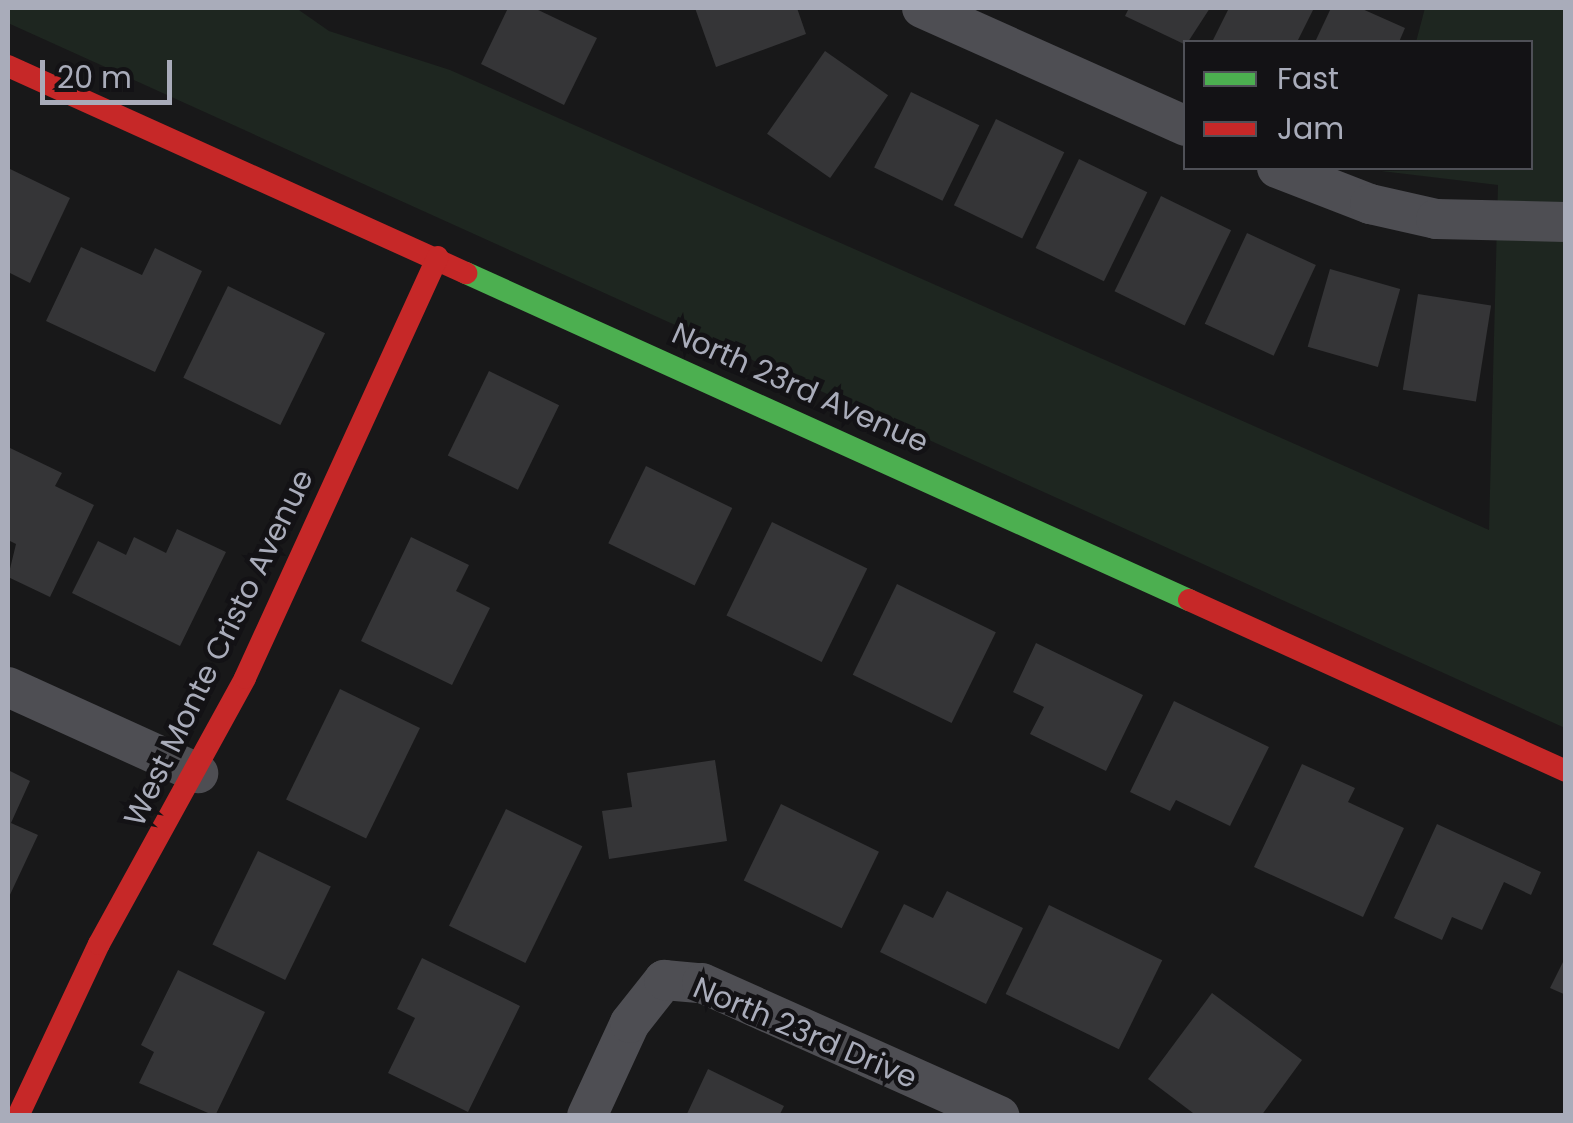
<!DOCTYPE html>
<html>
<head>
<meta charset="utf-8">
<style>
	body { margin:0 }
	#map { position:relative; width:1573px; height:1123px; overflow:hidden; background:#181819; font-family:Poppins,sans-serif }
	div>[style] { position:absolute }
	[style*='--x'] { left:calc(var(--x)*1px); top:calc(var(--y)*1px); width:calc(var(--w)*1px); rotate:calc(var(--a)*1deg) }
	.green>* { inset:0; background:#1e2620 }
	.building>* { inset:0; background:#353537; transform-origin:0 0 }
	.street>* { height:40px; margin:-20px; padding:0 20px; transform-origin:20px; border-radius:20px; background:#4e4e53 }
	.fast>* { height:22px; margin:-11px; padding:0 11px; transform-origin:11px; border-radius:11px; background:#4caf50 }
	.jam>* { height:22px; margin:-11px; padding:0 11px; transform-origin:11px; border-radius:11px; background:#c62828 }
	span { translate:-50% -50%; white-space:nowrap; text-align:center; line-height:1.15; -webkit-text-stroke:9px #131215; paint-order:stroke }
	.street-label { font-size:30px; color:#a9acba }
	.frame { position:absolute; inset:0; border:10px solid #a9acba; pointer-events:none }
	.legend { position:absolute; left:1183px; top:40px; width:350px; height:130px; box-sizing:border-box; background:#131215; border:2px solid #4f5057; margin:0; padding:12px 18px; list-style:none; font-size:30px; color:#a9acba }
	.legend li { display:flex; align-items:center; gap:20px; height:50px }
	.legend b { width:50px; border:2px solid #4f5057 }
	.scale { position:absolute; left:40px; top:60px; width:132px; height:45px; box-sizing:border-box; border:5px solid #a9acba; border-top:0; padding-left:12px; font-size:30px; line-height:35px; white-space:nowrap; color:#a9acba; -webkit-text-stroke:8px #131215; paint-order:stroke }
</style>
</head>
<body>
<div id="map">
	<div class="green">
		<i style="clip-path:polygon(8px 8px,296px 8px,329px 31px,450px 70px,1489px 530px,1498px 185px,1381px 171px,1530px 168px,1530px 42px,1416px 42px,1425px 8px,1565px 8px,1565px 728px,8px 23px)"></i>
	</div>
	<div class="building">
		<i style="clip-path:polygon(508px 8px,534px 8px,597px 38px,564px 105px,481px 64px)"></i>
		<i style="clip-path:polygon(695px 8px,797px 8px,806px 34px,716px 67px)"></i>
		<i style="clip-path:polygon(1129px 8px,1210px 8px,1186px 45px,1125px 16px)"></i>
		<i style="clip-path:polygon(1229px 8px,1314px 8px,1297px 42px,1212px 42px)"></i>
		<i style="clip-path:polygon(1331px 8px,1360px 8px,1405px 28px,1399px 42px,1315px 42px)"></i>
		<i style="left:825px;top:51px;width:77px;height:101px;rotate:35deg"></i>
		<i style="left:911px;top:92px;width:76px;height:84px;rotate:26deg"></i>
		<i style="left:996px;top:119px;width:76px;height:96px;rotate:26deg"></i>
		<i style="left:1079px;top:159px;width:76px;height:99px;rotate:26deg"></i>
		<i style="clip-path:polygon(8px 168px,70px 198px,30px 283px,8px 272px)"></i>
		<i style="left:1161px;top:196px;width:78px;height:106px;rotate:26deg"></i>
		<i style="left:1247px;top:233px;width:76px;height:100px;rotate:25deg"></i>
		<i style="clip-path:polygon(81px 247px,142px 275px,155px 248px,202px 271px,155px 372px,46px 321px)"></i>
		<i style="left:1330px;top:269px;width:73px;height:81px;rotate:16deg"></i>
		<i style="left:228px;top:286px;width:108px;height:102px;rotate:26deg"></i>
		<i style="left:1418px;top:294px;width:74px;height:97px;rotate:9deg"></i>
		<i style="left:489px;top:371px;width:78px;height:94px;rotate:26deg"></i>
		<i style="clip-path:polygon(8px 447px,62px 473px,55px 486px,94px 505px,50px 597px,8px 577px,16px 544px,8px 540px)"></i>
		<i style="left:646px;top:466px;width:96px;height:86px;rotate:26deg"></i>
		<i style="left:772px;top:522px;width:106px;height:104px;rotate:26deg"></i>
		<i style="clip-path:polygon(177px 529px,226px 552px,180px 646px,72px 593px,98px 541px,126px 555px,134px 537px,166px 553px)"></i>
		<i style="clip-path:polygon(411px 537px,469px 565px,456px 591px,490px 608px,452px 685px,361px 641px)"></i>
		<i style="left:897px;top:584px;width:110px;height:101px;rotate:26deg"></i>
		<i style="clip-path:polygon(1036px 643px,1143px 695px,1106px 771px,1030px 734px,1044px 707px,1013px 692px)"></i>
		<i style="left:340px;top:689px;width:89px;height:123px;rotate:26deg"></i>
		<i style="clip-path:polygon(1174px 701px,1269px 747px,1230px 826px,1176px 800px,1170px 811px,1130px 792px)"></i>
		<i style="clip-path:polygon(715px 760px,727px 841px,609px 859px,602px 811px,632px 807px,627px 773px)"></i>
		<i style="clip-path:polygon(1302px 764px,1355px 788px,1348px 802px,1404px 828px,1363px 917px,1254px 867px)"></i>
		<i style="clip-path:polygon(8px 770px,30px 781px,11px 823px,38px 835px,8px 899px)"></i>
		<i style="left:781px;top:804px;width:109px;height:85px;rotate:26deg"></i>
		<i style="left:506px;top:809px;width:85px;height:130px;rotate:26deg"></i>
		<i style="clip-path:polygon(1437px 824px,1541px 872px,1531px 895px,1504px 882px,1482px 930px,1452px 917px,1442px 940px,1394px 918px)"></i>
		<i style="left:258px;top:851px;width:81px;height:104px;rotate:26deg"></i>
		<i style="clip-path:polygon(947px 891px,1023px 928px,986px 1004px,880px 952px,904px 904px,933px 918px)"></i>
		<i style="left:1049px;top:905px;width:126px;height:99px;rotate:26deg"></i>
		<i style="clip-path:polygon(1566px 956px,1566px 995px,1550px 988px)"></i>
		<i style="clip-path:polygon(422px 958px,520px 1006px,468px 1112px,388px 1073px,415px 1018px,397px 1009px)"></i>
		<i style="clip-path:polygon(178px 970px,265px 1012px,215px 1116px,139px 1083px,154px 1052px,141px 1045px)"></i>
		<i style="clip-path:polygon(1212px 993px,1302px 1060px,1261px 1116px,1197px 1116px,1148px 1079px)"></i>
		<i style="clip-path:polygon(708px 1069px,784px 1106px,779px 1116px,686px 1116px)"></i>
	</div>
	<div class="street">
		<i style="--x:922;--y:8;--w:289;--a:24.1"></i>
		<i style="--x:1277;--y:168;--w:100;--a:21.2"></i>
		<i style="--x:1370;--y:204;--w:68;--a:12.8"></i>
		<i style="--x:1436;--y:219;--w:130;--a:1.3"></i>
		<i style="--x:8;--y:687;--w:209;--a:24.4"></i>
		<i style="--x:587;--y:1116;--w:102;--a:-65.2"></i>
		<i style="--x:630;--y:1023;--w:55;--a:-51.7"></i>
		<i style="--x:664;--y:980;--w:38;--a:5"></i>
		<i style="--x:702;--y:983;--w:326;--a:24.1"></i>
	</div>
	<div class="fast">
		<i style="--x:466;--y:273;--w:794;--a:24.34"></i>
	</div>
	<div class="jam">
		<i style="--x:8;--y:66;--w:503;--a:24.32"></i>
		<i style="--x:1189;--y:600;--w:414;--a:24.4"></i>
		<i style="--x:18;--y:1116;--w:190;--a:-64.8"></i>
		<i style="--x:99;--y:944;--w:303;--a:-61.2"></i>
		<i style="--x:245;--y:678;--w:463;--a:-65.4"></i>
	</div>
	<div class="street-label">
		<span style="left:800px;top:388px;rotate:24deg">North 23rd Avenue</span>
		<span style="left:219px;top:648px;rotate:-64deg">West Monte Cristo Avenue</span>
		<span style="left:805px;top:1033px;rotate:23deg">North 23rd Drive</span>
	</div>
	<div class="frame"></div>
	<ul class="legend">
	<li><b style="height:12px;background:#4caf50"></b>Fast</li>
	<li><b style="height:12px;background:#c62828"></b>Jam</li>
	</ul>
	<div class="scale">20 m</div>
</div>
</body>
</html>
